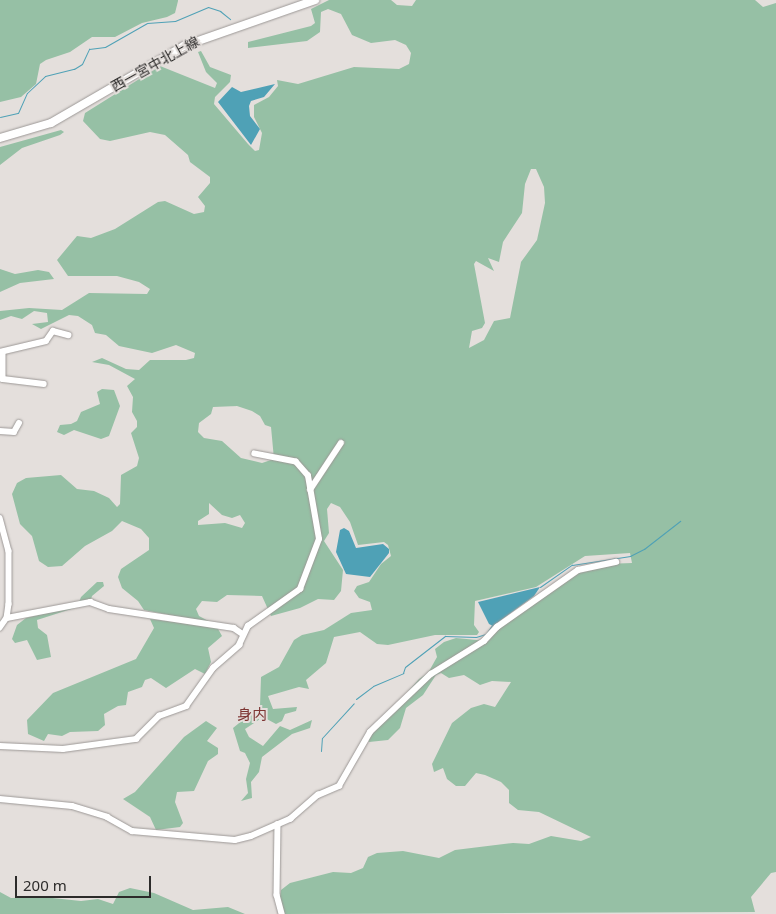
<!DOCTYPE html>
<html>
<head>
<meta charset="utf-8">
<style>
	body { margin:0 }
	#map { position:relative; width:776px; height:914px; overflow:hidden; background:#e4dfdc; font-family:"Noto Sans","Noto Sans JP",sans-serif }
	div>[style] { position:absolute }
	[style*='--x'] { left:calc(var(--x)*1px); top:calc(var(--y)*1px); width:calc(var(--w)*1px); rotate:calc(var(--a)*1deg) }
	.green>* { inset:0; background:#96c0a5 }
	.water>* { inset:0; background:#4fa1b6 }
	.stream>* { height:1px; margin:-0.5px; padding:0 0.5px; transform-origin:0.5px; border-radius:0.5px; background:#4fa1b6 }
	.roads { filter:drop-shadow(0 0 1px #9c9896) drop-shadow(0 0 1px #9c9896) }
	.street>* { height:5.5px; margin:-2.75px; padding:0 2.75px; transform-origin:2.75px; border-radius:2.75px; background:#fff }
	.secondary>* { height:8px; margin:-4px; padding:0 4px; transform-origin:4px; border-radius:4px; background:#fff }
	span { translate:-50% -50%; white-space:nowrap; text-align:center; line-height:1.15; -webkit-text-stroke:4px #e4dfdc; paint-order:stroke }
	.street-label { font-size:14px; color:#2c2b2a }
	.neighbourhood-label { font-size:15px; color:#7e3634 }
	.scale { position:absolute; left:15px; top:876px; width:136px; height:22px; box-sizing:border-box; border:2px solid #2c2b2a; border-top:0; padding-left:6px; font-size:15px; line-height:18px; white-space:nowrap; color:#2c2b2a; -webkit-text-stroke:4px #e4dfdc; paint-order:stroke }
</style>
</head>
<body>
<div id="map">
	<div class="green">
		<i style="clip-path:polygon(0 0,178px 0,178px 1px,175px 13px,167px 17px,142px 23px,115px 37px,92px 37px,70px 52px,46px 60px,40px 64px,36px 84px,21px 97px,0 102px)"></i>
		<i style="clip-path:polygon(evenodd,329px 0,391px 0,397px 5px,412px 6px,416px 0,755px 0,763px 7px,776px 3px,776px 872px,771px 873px,751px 897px,755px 912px,284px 914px,280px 897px,281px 890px,290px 883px,333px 872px,351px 873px,363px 868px,368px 857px,377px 853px,403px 851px,439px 858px,455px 850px,513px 843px,529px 844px,551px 836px,581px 841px,591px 837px,539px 812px,518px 810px,509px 803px,509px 790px,501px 782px,485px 775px,476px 773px,465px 786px,456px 786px,447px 779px,443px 768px,434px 772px,432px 764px,452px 723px,471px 708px,484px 704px,495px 707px,511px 682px,492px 681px,480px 685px,464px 675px,449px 678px,441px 673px,436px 675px,423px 695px,406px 708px,400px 728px,388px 740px,369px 742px,368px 738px,419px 679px,428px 673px,437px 657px,435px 649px,444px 642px,456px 638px,487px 641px,501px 627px,582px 571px,606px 564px,632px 563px,630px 553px,585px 556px,536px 587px,475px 601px,474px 625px,479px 632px,477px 635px,435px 635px,388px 645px,377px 644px,360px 632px,334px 637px,326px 663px,306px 680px,309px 689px,299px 687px,268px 696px,273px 709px,297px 707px,296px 711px,285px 714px,282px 721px,276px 724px,263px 717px,245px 729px,249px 737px,263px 746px,280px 726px,290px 730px,312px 720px,310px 728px,292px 734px,262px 757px,259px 772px,251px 782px,252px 798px,241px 801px,248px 793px,246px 779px,250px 763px,245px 753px,240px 751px,233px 728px,260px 706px,261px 677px,279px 667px,294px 640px,302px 635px,324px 630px,351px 613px,372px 610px,370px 602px,359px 598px,354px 591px,357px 586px,369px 582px,381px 564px,391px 556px,388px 545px,384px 542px,358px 545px,350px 522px,340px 507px,331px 503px,327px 509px,329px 533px,324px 541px,343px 570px,341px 591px,334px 600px,318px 599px,300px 608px,271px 616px,262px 596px,227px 595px,217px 602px,202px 601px,196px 609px,199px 616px,214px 624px,144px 610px,138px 601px,122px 588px,118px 577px,121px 569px,149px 550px,149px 538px,141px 529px,122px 521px,112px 531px,85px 546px,62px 566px,48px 567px,39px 561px,32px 536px,20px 524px,12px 494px,17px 483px,26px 478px,61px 475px,77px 489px,94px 491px,109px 498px,117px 507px,120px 504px,121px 475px,137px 466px,139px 458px,131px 433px,137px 427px,137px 421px,132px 412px,133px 397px,127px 386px,135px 379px,109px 365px,92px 362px,102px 358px,126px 369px,139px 370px,150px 360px,186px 360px,194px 358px,195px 353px,176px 345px,152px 353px,119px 346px,106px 335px,95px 333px,92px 325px,78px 316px,69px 315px,41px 329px,32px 324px,48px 322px,47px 313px,34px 311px,22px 319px,11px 316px,0 320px,0 311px,29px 308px,62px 310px,89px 293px,147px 294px,150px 289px,139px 282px,117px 276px,68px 276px,57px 260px,77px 236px,91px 238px,115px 229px,158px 202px,165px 201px,194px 214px,204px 212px,205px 206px,198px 197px,210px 183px,210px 177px,190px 162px,188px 155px,165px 135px,150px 132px,110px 141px,100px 139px,83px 121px,85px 113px,160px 66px,215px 88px,217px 83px,206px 72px,198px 52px,201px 51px,210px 67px,231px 75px,230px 82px,215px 97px,214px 104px,248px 144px,255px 151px,259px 150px,262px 133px,254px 117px,254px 105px,269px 97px,278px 86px,277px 80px,298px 84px,354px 67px,399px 69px,409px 64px,411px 53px,406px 45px,395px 40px,371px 43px,352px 35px,341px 14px,328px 9px,321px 12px,320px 32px,307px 41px,248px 48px,248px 42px,311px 26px,315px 23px,311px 9px,329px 0,531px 169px,536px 169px,544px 187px,545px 203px,537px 240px,521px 262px,510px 318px,494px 321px,484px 340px,469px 348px,472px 331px,482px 328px,485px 323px,474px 264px,476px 261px,494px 271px,488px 258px,499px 262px,503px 242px,522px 213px,525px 184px,531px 169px,329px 0,237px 406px,252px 411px,260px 416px,265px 425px,271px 427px,274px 459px,262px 463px,241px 458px,222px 441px,204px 438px,198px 432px,199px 423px,211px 414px,213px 407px,237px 406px,329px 0,209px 503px,222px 515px,232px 518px,240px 515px,245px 523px,242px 528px,225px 523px,198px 525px,198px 521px,209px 514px,209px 503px)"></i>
		<i style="clip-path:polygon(61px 130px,64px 132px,60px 135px,22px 148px,0 165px,0 147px)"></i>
		<i style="clip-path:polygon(0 269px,15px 274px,38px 270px,49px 272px,54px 279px,20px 283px,0 292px)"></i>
		<i style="clip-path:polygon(102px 389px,114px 390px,120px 406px,109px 436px,101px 439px,74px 430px,64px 435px,57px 432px,60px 425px,71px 424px,77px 421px,81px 412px,100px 404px,97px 392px)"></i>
		<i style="clip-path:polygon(97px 582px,103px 582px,104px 586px,92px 596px,90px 603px,37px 620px,38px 628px,47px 635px,51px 657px,37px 660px,27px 640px,15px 643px,12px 639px,17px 625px,26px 618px,78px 605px,81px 597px)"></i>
		<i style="clip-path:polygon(150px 619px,217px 627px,222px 636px,208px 648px,211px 662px,205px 674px,195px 669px,166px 688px,151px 678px,145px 680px,142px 687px,128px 692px,126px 705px,118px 706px,104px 714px,105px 725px,98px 731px,70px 732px,62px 736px,48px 734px,44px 741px,28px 734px,27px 720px,53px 693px,136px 659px,154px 628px)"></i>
		<i style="clip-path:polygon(206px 721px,217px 728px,207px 741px,218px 748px,218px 754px,208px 761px,194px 791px,177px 792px,175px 802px,183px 823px,180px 827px,156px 830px,150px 817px,123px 799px,135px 792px,184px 737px)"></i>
		<i style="clip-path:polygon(130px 888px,154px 893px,193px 910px,228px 907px,245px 914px,0 914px,0 892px,11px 898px,43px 897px,81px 901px,98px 899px,113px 904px,119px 892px)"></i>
	</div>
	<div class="water">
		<i style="clip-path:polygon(275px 84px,264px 97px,251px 101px,249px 106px,250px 116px,260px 129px,251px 145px,218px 102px,232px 87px,241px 92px)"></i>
		<i style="clip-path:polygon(344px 528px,349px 531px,356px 548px,383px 544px,389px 549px,389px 553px,370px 577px,346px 574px,336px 552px,340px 530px)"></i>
		<i style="clip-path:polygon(540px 587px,534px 596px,493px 626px,489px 624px,478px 602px)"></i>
	</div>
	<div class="stream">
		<i style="--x:0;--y:117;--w:18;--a:-13"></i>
		<i style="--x:18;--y:113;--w:22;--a:-66"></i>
		<i style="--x:27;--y:93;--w:25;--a:-43"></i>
		<i style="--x:45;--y:76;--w:30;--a:-14"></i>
		<i style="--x:74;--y:69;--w:9;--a:-32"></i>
		<i style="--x:82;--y:64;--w:17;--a:-65"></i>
		<i style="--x:89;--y:49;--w:16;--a:-7"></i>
		<i style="--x:105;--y:47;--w:48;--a:-29.7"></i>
		<i style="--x:147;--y:23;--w:28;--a:-4"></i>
		<i style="--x:175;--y:21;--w:36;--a:-23"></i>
		<i style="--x:208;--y:7;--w:13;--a:18"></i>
		<i style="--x:220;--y:11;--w:13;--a:39"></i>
		<i style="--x:540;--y:587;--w:39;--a:-35"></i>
		<i style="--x:572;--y:565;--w:59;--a:-8.8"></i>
		<i style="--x:630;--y:556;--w:16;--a:-27"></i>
		<i style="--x:644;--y:549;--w:46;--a:-37.9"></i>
		<i style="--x:356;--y:699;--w:21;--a:-37"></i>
		<i style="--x:373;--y:686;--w:33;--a:-23"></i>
		<i style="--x:403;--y:673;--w:6;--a:-72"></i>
		<i style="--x:405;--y:667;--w:51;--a:-37.8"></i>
		<i style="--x:445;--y:636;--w:31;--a:2"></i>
		<i style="--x:476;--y:637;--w:10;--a:-17"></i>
		<i style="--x:486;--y:634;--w:11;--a:-56"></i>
		<i style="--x:321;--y:751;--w:13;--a:-86"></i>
		<i style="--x:322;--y:738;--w:47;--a:-47.6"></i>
	</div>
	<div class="roads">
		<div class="street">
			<i style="--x:0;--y:352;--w:47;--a:-13.4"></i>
			<i style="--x:46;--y:341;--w:12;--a:-55"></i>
			<i style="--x:53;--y:331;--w:16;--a:15"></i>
			<i style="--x:3;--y:352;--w:27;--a:90"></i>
			<i style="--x:3;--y:379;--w:41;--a:7"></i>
			<i style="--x:0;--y:431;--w:14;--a:4"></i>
			<i style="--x:14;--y:432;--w:10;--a:-61"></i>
			<i style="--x:310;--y:490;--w:56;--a:-56.6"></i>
			<i style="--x:0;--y:518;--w:34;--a:75"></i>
			<i style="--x:9;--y:551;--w:53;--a:90"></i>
			<i style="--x:9;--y:604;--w:14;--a:98"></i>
			<i style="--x:7;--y:618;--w:12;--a:125"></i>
			<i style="--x:7;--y:618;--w:85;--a:-10.9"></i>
			<i style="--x:90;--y:602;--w:20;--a:20"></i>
			<i style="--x:109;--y:609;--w:126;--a:8.6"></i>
			<i style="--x:234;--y:628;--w:11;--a:34"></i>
			<i style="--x:0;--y:746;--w:63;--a:2.7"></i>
			<i style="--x:63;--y:749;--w:74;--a:-7.8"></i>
			<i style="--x:136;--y:739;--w:33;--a:-45"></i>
			<i style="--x:159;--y:716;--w:29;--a:-20"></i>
			<i style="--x:186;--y:706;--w:47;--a:-54.6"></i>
			<i style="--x:213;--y:668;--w:35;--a:-41"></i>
			<i style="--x:239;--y:645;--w:21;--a:-65"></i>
			<i style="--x:248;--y:626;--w:64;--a:-35.4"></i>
			<i style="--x:300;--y:589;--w:53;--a:-69.2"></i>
			<i style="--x:319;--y:539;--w:64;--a:-99.9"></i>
			<i style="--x:308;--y:476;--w:18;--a:-131"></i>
			<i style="--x:296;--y:462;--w:42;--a:-169"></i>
			<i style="--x:0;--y:799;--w:72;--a:5.6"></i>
			<i style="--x:72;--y:806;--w:37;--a:17"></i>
			<i style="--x:107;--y:817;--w:29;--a:29"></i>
			<i style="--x:132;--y:831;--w:103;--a:5"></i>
			<i style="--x:235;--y:840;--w:16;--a:-14"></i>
			<i style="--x:251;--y:836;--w:43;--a:-23.6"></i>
			<i style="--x:290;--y:819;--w:37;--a:-41"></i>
			<i style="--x:318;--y:795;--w:23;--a:-23"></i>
			<i style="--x:339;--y:786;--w:62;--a:-60.1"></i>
			<i style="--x:370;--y:732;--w:84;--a:-43.6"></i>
			<i style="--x:431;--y:674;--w:62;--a:-31.9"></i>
			<i style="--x:484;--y:641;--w:19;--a:-47"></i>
			<i style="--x:497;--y:627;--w:99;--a:-35.1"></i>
			<i style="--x:578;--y:570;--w:39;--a:-12"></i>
			<i style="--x:278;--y:824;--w:71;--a:90.8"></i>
			<i style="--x:277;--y:895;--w:20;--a:75"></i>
		</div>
		<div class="secondary">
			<i style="--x:0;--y:138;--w:53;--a:-16.4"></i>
			<i style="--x:51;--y:123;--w:154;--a:-30.1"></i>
			<i style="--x:184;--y:46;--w:139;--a:-19.3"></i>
		</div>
	</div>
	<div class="street-label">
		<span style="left:155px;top:64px;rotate:-29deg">西一宮中北上線</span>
	</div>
	<div class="neighbourhood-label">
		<span style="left:252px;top:715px">身内</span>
	</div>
	<div class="scale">200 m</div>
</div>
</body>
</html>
